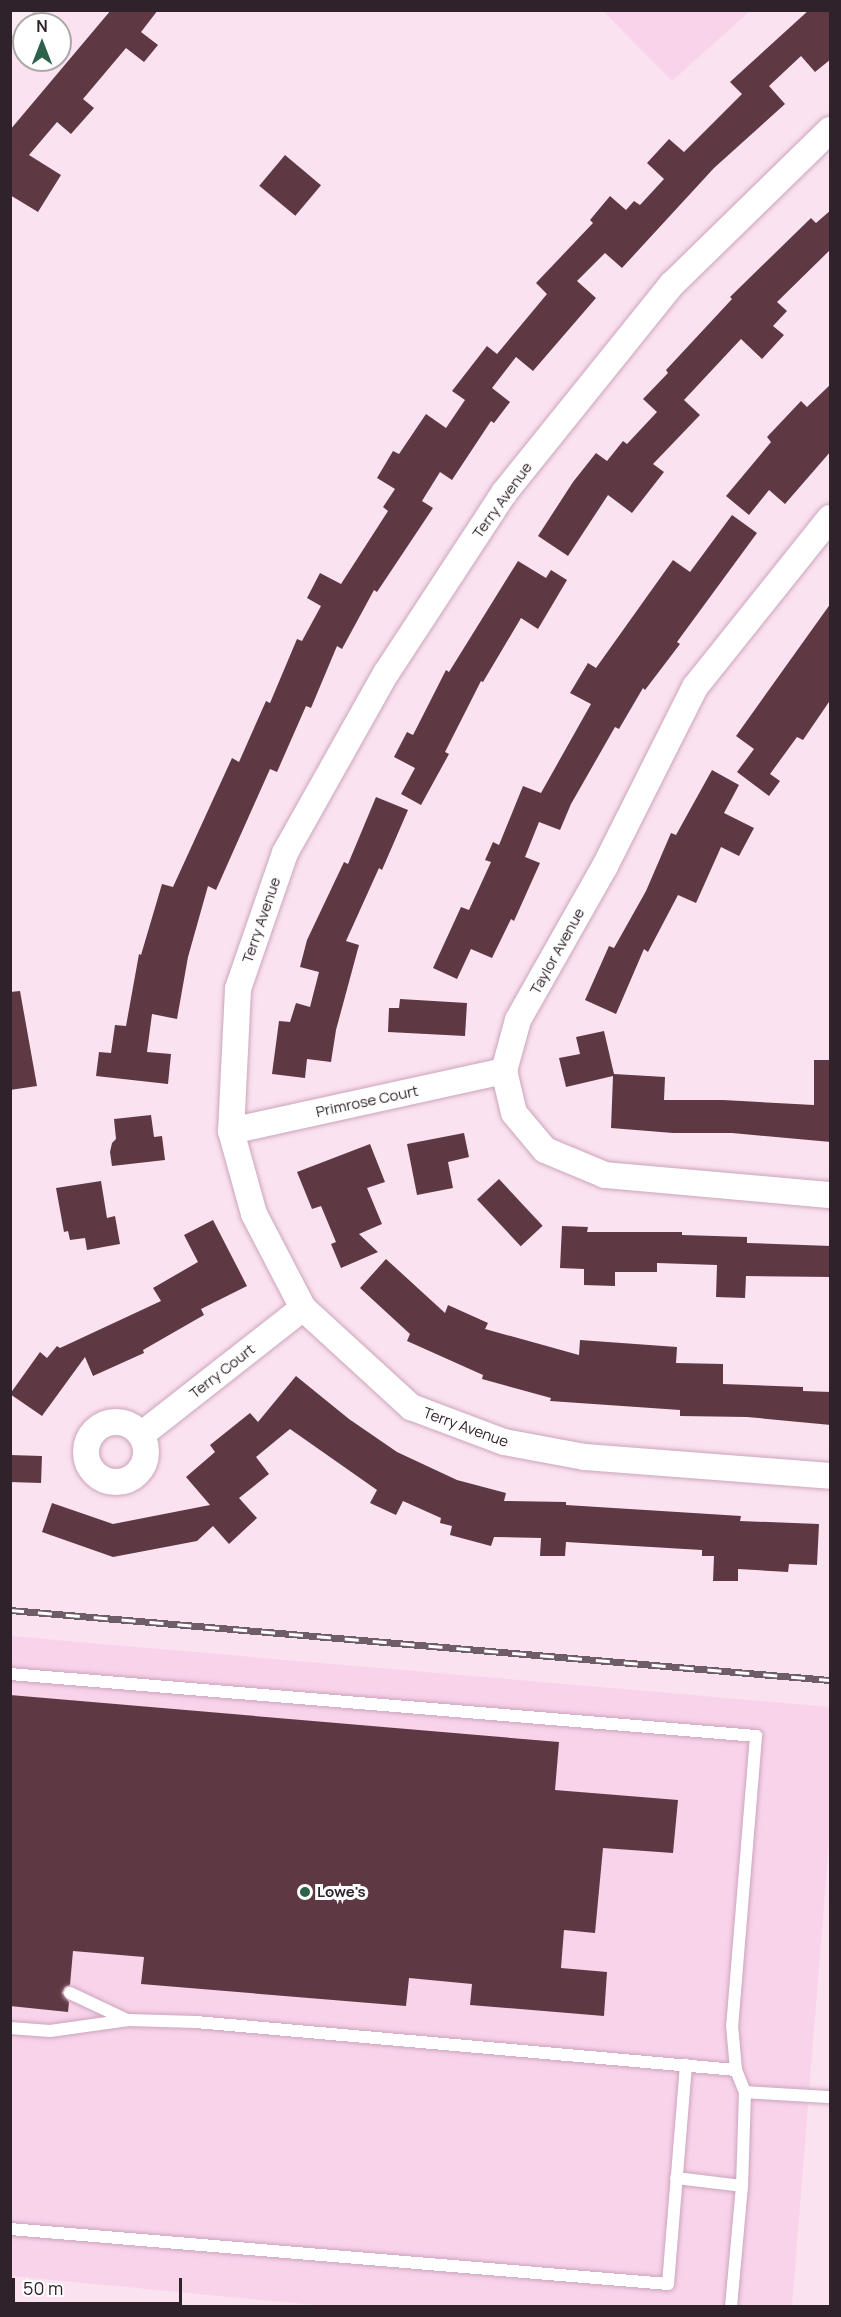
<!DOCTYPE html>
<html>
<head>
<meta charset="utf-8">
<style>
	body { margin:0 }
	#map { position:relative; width:841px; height:2317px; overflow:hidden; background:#fbe2f0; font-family:Manrope,sans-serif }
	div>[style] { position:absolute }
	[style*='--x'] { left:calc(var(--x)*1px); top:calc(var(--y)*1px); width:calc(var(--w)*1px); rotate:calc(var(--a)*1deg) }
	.built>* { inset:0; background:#f9d3ea }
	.building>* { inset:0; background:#5e3943; transform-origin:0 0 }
	.roads { filter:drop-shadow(0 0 2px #cba5bc) drop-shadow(0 0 2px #cba5bc) }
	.lane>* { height:12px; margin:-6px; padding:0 6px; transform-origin:6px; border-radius:6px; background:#fff }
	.street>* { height:26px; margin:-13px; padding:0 13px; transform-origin:13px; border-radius:13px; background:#fff }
	.street>.ring { margin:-13px; padding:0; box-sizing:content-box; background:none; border:26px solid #fff; border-radius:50% }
	.secondary>* { height:33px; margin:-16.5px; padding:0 16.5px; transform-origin:16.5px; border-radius:16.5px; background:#fceaf5 }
	.rail>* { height:7px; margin-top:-3.5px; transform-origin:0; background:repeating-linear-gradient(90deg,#fff 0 14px,#6e5d68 0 28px); box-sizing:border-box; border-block:2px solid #6e5d68 }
	.dots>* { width:16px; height:16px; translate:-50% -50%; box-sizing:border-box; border:3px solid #fff; border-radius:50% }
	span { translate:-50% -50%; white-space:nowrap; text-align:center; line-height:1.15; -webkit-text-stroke:6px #fff; paint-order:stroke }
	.street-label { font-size:15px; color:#30222b }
	.poi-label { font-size:15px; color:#30222b; font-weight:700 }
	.left { translate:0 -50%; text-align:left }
	.frame { position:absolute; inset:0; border:12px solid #30222b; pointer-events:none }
	.north { position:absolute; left:12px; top:12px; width:60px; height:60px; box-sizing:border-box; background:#fff; border:2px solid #aca7aa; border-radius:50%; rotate:0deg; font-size:16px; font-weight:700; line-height:24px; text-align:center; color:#30222b }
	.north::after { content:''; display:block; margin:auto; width:21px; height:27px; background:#2b6249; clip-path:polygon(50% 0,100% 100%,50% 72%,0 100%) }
	.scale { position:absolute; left:12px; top:2278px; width:170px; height:27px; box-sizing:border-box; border:3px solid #30222b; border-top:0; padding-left:8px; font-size:18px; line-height:21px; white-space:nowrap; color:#30222b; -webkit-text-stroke:4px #fff; paint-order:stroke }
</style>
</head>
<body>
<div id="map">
	<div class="built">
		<i style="clip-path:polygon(603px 11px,750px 11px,672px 81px)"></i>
		<i style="clip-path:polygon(10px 1636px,830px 1707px,830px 1829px,792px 2306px,325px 2306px,11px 2276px)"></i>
	</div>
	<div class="building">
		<i style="clip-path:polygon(111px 10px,158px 10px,141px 32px,158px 45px,144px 62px,126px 48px,83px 99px,94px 108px,71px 134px,57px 122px,29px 155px,61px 175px,38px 212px,10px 195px,10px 130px)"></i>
		<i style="clip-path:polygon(809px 10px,831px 10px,831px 59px,815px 72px,801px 56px,769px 86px,785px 104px,714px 168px,622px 268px,605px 253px,577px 281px,596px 298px,533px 371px,516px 357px,492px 388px,510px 402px,494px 423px,491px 421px,452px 480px,440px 472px,422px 501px,433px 508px,377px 592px,374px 590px,342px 649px,337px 646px,311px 708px,306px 706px,277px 772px,270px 769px,216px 890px,208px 886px,188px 957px,177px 1019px,152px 1014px,147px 1052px,171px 1054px,168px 1084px,96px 1076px,99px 1052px,111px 1053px,115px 1025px,126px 1026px,139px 954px,141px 955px,162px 884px,173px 887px,232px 758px,239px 762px,266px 701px,270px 703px,297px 639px,302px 641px,321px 606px,307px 598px,320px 573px,341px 584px,388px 511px,383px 507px,395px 489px,377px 478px,393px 451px,399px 454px,426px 414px,446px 428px,465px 400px,452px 391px,487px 346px,497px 354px,547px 294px,536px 283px,593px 223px,590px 220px,610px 196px,626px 210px,634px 201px,640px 205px,664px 179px,647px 163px,669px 139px,684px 152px,742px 94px,730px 82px)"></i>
		<i style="left:285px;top:155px;width:47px;height:40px;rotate:40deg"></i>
		<i style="clip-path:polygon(831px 210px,831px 249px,777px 302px,787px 311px,773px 326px,784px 335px,762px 359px,741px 339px,684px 400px,700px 415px,653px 464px,664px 472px,632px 513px,608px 495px,568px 556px,538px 536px,573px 482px,596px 453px,607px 461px,623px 441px,627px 444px,657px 412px,643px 399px,668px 373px,666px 370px,732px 299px,730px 297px,811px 218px,816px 223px)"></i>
		<i style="clip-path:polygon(831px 384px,831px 451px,785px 504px,769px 490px,749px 515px,726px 496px,771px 442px,767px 437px,801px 401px,807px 407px)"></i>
		<i style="clip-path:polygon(732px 515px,757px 533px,677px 642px,680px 644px,645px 690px,643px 688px,619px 729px,615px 727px,571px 804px,560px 830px,539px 822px,525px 857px,540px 863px,514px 921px,511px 919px,492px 958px,471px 949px,457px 979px,433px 968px,461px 907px,469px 910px,491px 862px,485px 860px,493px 842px,499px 845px,523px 786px,541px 793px,591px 704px,570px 693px,588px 663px,596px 668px,673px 560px,690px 572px)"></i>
		<i style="clip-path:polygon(518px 561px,546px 578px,551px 570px,567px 580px,538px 629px,521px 618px,483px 682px,481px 681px,445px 752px,449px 754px,421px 805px,401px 794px,415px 768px,394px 757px,407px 732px,413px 735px,446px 670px,449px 672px)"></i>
		<i style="clip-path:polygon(831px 603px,831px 699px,803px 740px,797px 737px,770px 774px,780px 781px,769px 796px,737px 772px,754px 749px,736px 736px)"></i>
		<i style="clip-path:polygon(712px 770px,739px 785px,724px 813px,754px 828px,739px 856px,721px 847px,696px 903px,678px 895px,648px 952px,644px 949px,616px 1014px,585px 1000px,609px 946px,614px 948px,646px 891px,671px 833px,676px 835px)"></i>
		<i style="clip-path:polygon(376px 797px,408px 810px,382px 870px,379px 868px,346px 941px,359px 945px,336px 1030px,331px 1062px,307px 1059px,305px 1078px,272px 1074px,279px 1021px,290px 1022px,296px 1003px,310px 1007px,319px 972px,300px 967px,307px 940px,344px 862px,348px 864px)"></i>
		<i style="clip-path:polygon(20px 991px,37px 1086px,10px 1090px,10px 992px)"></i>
		<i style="clip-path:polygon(400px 999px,467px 1003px,465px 1036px,388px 1032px,389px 1008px,399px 1008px)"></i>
		<i style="clip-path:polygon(604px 1031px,614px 1074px,665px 1077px,664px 1100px,723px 1100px,814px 1105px,814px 1060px,831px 1060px,831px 1142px,732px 1133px,673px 1133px,611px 1128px,613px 1076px,566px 1087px,559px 1058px,580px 1054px,576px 1037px)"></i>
		<i style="clip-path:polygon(151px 1115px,154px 1137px,162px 1136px,165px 1160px,112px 1166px,110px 1152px,112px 1143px,116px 1139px,114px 1119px)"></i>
		<i style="clip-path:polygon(464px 1133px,469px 1157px,448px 1162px,453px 1188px,417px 1195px,407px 1144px)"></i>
		<i style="clip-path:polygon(370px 1144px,385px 1182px,367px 1188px,382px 1224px,359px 1234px,378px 1252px,341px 1268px,331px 1244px,336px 1242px,321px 1206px,312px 1209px,297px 1172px)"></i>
		<i style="left:499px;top:1179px;width:64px;height:30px;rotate:47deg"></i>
		<i style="clip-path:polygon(101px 1181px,107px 1218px,115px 1216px,120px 1244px,87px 1250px,85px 1238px,70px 1240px,68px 1231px,64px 1232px,56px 1188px)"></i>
		<i style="clip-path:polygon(213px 1220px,247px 1286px,201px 1309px,204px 1315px,143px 1350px,144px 1353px,93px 1376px,85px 1357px,42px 1416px,10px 1394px,40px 1352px,47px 1358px,57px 1346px,60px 1348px,161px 1301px,153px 1288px,198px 1262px,184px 1235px)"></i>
		<i style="clip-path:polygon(562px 1226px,588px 1227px,587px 1232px,682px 1232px,682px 1235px,747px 1237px,747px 1243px,831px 1246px,831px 1277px,746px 1276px,745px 1298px,716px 1297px,717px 1265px,657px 1263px,657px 1272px,615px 1272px,615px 1286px,584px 1285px,584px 1269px,560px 1268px)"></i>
		<i style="clip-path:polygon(386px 1259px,445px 1313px,448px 1305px,488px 1323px,485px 1329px,579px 1355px,580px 1340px,677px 1347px,676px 1363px,723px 1364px,723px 1384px,803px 1387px,803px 1391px,831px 1392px,831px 1425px,747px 1417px,680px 1416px,680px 1410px,550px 1401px,551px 1398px,482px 1379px,483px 1375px,407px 1341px,410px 1334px,360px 1288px)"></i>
		<i style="clip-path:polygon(296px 1376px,349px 1419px,397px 1452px,457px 1480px,506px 1493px,504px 1501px,566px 1502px,566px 1505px,741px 1516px,740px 1521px,819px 1524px,817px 1565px,789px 1564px,788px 1572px,738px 1569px,738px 1581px,713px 1581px,714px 1556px,702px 1556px,702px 1550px,566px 1542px,565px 1556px,540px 1556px,541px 1538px,494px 1537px,491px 1546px,450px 1535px,452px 1526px,440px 1523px,441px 1518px,403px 1501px,396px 1515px,370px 1503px,377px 1490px,290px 1429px,256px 1457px,269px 1474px,239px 1498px,257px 1518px,229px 1544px,213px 1526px,197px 1541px,113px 1557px,42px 1532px,52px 1503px,113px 1524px,210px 1505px,186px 1477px,215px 1452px,210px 1445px,250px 1413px,258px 1422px)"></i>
		<i style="left:10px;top:1455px;width:32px;height:27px;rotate:2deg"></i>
		<i style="clip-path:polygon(10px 1695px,559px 1742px,555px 1790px,678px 1800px,673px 1853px,603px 1848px,595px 1933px,564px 1930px,561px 1968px,607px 1972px,604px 2016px,470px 2005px,472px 1984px,409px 1978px,406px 2006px,141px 1984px,144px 1957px,73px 1951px,70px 1985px,65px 1987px,62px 1993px,69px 2002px,68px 2012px,10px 2006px)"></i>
	</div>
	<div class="roads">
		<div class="lane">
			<i style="--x:10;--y:1674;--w:749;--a:4.75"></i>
			<i style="--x:756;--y:1736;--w:290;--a:94.7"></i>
			<i style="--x:732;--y:2025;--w:45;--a:84.9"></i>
			<i style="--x:736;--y:2070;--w:24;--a:68"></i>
			<i style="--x:745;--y:2092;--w:94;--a:91.8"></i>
			<i style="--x:742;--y:2186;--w:121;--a:95.2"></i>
			<i style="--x:70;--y:1993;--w:63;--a:25.3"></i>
			<i style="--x:10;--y:2028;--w:40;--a:4.3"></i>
			<i style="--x:50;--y:2031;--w:79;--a:-8"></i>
			<i style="--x:128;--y:2020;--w:68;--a:1.7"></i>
			<i style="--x:196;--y:2022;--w:542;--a:5.08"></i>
			<i style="--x:745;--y:2092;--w:85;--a:3.4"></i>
			<i style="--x:676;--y:2178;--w:66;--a:6.9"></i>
			<i style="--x:10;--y:2229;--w:660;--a:4.78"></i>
			<i style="--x:668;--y:2284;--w:220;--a:-85.3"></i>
		</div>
		<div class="street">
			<i style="--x:830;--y:130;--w:221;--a:135.7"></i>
			<i style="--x:672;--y:284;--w:268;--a:128.8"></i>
			<i style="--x:504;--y:493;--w:215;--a:123.2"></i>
			<i style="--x:386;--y:673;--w:206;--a:119.3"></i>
			<i style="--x:285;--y:853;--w:144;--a:109.1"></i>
			<i style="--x:238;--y:989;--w:142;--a:92.8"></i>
			<i style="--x:231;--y:1131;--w:86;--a:74.5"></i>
			<i style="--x:254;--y:1214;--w:106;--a:62.5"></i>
			<i style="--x:303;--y:1308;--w:147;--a:42.5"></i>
			<i style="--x:411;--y:1407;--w:99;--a:20.6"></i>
			<i style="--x:504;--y:1442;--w:82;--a:10.5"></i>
			<i style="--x:585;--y:1457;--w:246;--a:4.4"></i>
			<i style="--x:830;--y:518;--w:216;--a:128.6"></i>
			<i style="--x:695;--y:687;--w:200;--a:116.7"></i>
			<i style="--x:605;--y:866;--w:177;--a:119.5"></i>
			<i style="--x:518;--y:1020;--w:53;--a:105.4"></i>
			<i style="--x:504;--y:1071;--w:43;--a:76.6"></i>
			<i style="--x:514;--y:1113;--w:48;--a:50"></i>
			<i style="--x:545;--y:1150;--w:65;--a:22.6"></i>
			<i style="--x:605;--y:1175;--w:226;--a:5.1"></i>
			<i style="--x:231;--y:1131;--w:280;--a:-12.4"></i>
			<i class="ring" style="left:86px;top:1422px;width:34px;height:34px"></i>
			<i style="--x:141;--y:1435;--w:206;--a:-38.1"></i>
		</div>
		<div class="secondary">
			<i style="--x:10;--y:19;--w:11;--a:-56"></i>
		</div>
	</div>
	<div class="rail">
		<i style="--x:10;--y:1610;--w:823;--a:4.88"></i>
	</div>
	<div class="dots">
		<i style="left:305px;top:1892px;background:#2b6249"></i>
	</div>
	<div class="street-label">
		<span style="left:502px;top:500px;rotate:-54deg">Terry Avenue</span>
		<span style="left:261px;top:920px;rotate:-71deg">Terry Avenue</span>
		<span style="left:557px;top:951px;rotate:-61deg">Taylor Avenue</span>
		<span style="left:367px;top:1101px;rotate:-12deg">Primrose Court</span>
		<span style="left:222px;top:1371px;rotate:-38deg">Terry Court</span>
		<span style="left:466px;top:1427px;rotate:20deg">Terry Avenue</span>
	</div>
	<div class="poi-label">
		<span class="left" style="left:317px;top:1892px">Lowe's</span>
	</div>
	<div class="frame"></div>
	<div class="north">N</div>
	<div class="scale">50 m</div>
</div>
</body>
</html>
